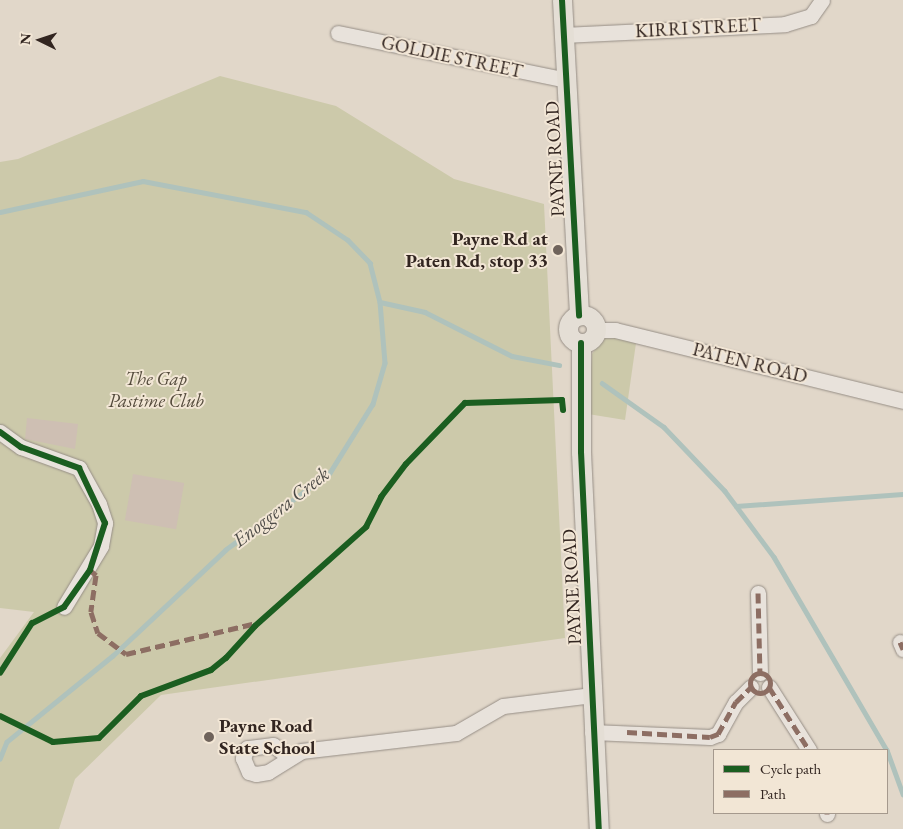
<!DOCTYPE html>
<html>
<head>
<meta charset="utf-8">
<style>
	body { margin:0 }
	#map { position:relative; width:903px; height:829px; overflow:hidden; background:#e1d7c9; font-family:"EB Garamond",serif }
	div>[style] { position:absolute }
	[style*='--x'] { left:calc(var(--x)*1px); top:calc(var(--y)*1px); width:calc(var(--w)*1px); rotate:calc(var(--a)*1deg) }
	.green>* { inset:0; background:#ccc9aa }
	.stream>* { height:4.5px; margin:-2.25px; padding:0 2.25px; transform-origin:2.25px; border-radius:2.25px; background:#afc2bc }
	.building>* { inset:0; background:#cebfb3; transform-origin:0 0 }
	.roads { filter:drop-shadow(0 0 1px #968e86) drop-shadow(0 0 1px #968e86) }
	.minor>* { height:15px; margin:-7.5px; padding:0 7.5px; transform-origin:7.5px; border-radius:7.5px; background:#e8e2db }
	.major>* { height:19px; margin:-9.5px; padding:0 9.5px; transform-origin:9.5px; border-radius:9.5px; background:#e4ded5 }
	.major>.ring { margin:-9.5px; padding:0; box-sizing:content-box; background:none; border:19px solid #e4ded5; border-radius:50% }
	.quiet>* { height:5px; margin-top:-2.5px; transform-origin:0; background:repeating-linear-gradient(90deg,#8d6e63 0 10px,transparent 0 15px) }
	.quiet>.ring { margin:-2.5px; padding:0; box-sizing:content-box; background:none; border:5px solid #8d6e63; border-radius:50% }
	.cycleway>* { height:6px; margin:-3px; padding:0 3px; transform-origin:3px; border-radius:3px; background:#1b5e20 }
	.dots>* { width:14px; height:14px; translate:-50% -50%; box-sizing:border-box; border:2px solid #f2e6d5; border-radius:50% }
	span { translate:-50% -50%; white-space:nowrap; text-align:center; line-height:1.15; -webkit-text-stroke:4px #f2e6d5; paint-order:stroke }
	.street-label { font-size:19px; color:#322520 }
	.poi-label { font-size:19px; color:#322520; font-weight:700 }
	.right { translate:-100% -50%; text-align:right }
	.left { translate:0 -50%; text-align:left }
	.park-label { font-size:19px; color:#544b3c; font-style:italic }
	.water-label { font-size:20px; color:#4c4a46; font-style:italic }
	.legend { position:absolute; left:713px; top:749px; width:175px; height:65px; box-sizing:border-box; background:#f2e6d5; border:1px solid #a5998d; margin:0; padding:6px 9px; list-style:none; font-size:15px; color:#322520 }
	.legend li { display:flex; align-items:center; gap:10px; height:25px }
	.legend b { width:25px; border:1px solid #a5998d }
	.north { position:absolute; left:15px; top:15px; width:50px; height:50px; -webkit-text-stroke:4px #f2e6d5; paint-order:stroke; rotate:274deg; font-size:14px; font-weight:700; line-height:20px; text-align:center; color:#322520 }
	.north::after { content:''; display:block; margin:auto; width:18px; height:22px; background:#322520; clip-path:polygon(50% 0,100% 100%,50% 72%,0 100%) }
</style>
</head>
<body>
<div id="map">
	<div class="green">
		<i style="clip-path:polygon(220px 76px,336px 106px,454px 179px,544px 204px,565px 638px,161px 695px,75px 779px,59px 829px,0 829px,0 658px,34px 612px,0 608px,0 162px,18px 159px)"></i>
		<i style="clip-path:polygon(604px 335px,636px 343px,625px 420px,588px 414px,592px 354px)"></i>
	</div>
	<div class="stream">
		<i style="--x:0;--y:212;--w:146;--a:-12.2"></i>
		<i style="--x:143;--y:181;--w:166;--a:10.8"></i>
		<i style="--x:306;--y:212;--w:50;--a:33.7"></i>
		<i style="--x:348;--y:240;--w:32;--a:46"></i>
		<i style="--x:370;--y:263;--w:40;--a:75.6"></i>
		<i style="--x:380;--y:302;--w:61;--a:85.3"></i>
		<i style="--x:385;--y:363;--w:43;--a:106.3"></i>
		<i style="--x:373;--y:404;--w:81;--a:121.9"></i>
		<i style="--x:330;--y:473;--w:129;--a:143.5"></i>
		<i style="--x:226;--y:550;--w:155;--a:136.8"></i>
		<i style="--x:113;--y:656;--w:136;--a:140.9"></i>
		<i style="--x:7;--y:742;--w:18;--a:112"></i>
		<i style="--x:380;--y:302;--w:46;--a:12.5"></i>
		<i style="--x:425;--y:312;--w:97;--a:26.8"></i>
		<i style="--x:512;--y:356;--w:48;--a:10.8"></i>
		<i style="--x:602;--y:383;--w:76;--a:35.4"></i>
		<i style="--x:664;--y:427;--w:88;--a:46.4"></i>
		<i style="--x:725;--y:491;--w:82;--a:53.4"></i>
		<i style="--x:774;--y:557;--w:224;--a:59.7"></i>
		<i style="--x:736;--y:506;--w:167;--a:-4.1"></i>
		<i style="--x:887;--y:750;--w:47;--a:70"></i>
	</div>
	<div class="building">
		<i style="clip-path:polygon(27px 418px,78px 424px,75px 449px,25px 439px)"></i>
		<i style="left:133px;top:474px;width:52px;height:47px;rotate:10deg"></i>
	</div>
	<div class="roads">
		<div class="minor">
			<i style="--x:338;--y:33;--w:233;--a:11.6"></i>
			<i style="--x:563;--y:35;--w:222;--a:-2.8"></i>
			<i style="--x:785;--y:24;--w:27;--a:-17"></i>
			<i style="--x:811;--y:16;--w:19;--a:-55"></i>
			<i style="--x:596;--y:330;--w:19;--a:0"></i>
			<i style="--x:615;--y:330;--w:297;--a:13.8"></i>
			<i style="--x:0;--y:432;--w:26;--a:36"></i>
			<i style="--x:21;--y:447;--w:62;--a:19.9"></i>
			<i style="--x:79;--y:468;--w:41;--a:60.9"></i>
			<i style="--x:99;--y:504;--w:20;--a:72"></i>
			<i style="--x:105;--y:523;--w:23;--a:100"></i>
			<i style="--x:101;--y:546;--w:71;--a:121.2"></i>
			<i style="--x:758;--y:593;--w:80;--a:88.6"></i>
			<i style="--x:900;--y:642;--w:8;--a:67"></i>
			<i style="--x:769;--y:687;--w:75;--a:57.6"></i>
			<i style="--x:592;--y:732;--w:118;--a:2.4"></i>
			<i style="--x:710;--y:737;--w:9;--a:-21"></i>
			<i style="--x:718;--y:734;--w:37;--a:-61"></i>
			<i style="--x:736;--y:702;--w:21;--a:-45"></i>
			<i style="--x:289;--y:757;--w:20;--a:-143"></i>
			<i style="--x:273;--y:745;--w:26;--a:173"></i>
			<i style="--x:247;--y:748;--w:11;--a:112"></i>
			<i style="--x:243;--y:758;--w:15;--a:67"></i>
			<i style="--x:249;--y:772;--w:7;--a:16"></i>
			<i style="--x:256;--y:774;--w:12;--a:-9"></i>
			<i style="--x:268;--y:772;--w:39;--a:-32"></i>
			<i style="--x:301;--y:751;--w:156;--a:-6.6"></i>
			<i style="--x:456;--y:733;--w:54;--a:-29.9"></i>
			<i style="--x:503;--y:706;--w:90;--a:-7"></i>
			<i style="--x:827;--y:813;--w:1;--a:90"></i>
		</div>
		<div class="major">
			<i style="--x:562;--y:0;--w:316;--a:86.9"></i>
			<i class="ring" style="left:568px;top:315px;width:9px;height:9px"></i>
			<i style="--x:581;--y:343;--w:109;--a:90"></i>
			<i style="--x:581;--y:452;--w:377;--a:87.3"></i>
		</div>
	</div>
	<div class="quiet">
		<i style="--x:90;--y:570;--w:8;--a:40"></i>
		<i style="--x:96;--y:575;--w:37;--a:98"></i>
		<i style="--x:91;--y:612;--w:22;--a:72"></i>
		<i style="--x:98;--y:633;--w:35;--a:37"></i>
		<i style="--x:126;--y:654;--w:134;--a:-13.4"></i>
		<i style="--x:758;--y:593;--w:80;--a:88.6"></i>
		<i style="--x:900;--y:642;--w:8;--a:67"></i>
		<i class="ring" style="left:750px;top:673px;width:15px;height:15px"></i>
		<i style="--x:769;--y:687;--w:75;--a:57.6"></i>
		<i style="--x:627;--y:732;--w:83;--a:3.4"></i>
		<i style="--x:710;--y:737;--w:9;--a:-21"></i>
		<i style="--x:718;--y:734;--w:37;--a:-61"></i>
		<i style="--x:736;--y:702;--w:21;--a:-45"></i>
		<i style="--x:827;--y:813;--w:1;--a:90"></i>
	</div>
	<div class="cycleway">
		<i style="--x:562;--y:0;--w:316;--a:86.9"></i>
		<i style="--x:581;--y:343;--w:109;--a:90"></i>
		<i style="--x:581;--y:452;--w:377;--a:87.3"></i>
		<i style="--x:0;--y:432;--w:26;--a:36"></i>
		<i style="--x:21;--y:447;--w:62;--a:19.9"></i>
		<i style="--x:79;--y:468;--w:61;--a:64.7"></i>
		<i style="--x:105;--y:523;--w:49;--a:107.7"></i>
		<i style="--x:90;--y:570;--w:45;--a:125.1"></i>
		<i style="--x:64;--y:607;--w:36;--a:153"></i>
		<i style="--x:32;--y:623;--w:59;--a:122.6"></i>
		<i style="--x:0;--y:716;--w:59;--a:26.1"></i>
		<i style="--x:53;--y:742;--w:46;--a:-5"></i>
		<i style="--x:99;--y:738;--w:59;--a:-45"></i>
		<i style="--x:141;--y:696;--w:75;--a:-20.4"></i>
		<i style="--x:211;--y:670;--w:19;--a:-39"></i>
		<i style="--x:226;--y:658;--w:43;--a:-47.8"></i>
		<i style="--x:255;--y:626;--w:149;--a:-41.7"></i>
		<i style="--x:366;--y:527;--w:34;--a:-63"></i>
		<i style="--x:381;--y:497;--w:41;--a:-52.9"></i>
		<i style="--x:406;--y:464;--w:85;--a:-46"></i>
		<i style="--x:465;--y:403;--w:97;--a:-1.8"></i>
		<i style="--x:562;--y:400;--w:10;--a:84"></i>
	</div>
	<div class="dots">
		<i style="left:558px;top:250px;background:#6f635b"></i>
		<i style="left:209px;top:737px;background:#6f635b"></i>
	</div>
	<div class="street-label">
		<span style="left:698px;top:28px;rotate:-3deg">KIRRI STREET</span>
		<span style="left:452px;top:57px;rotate:12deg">GOLDIE STREET</span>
		<span style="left:555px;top:159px;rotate:-93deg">PAYNE ROAD</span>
		<span style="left:750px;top:363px;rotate:14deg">PATEN ROAD</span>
		<span style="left:572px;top:587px;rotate:-93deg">PAYNE ROAD</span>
	</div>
	<div class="poi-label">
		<span class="right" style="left:548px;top:250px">Payne Rd at<br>Paten Rd, stop 33</span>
		<span class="left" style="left:219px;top:737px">Payne Road<br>State School</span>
	</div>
	<div class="park-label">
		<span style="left:156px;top:390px">The Gap<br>Pastime Club</span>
	</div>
	<div class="water-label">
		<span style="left:281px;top:507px;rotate:-38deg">Enoggera Creek</span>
	</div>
	<ul class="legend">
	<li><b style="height:6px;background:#1b5e20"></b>Cycle path</li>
	<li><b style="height:6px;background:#8d6e63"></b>Path</li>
	</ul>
	<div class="north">N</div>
</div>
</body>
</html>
